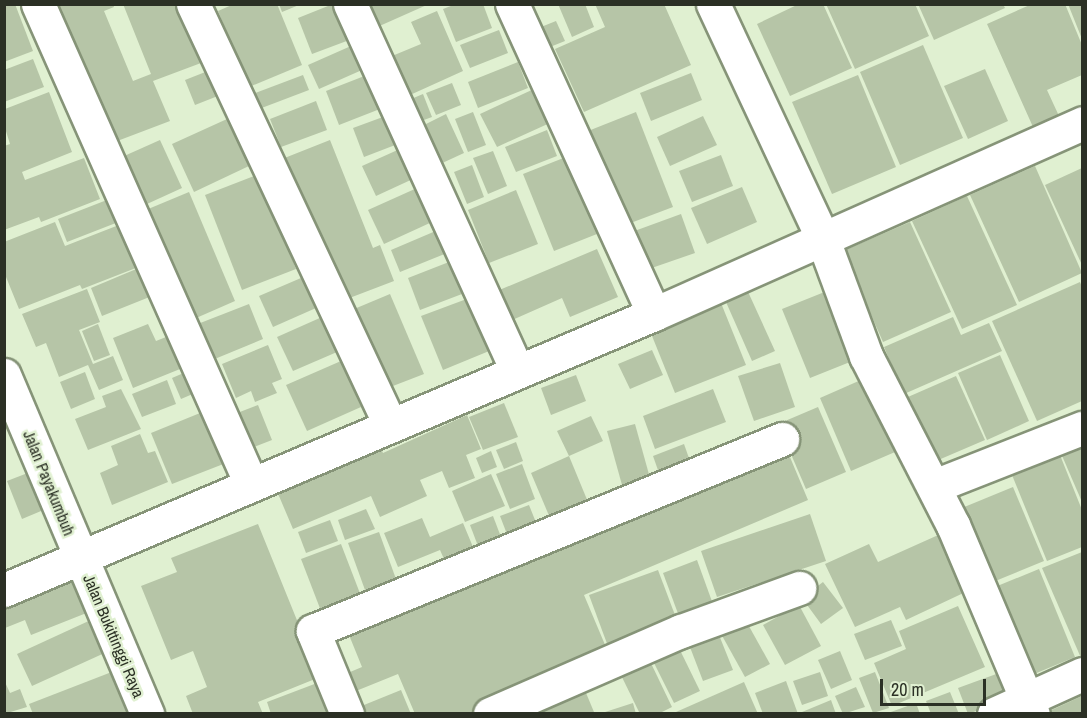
<!DOCTYPE html>
<style>
body{margin:0}
#map{position:relative;width:1087px;height:718px;overflow:hidden;background:#e0f0d1;font-family:"Archivo Narrow",sans-serif}
div>[style]{position:absolute}
.building>*{inset:0;background:#b6c5a7}
.roads{filter:drop-shadow(2px 0 #869478) drop-shadow(-2px 0 #869478) drop-shadow(0 2px #869478) drop-shadow(0 -2px #869478)}
.minor>*{height:33px;margin:-16.5px;padding:0 16.5px;transform-origin:16.5px;border-radius:16.5px;background:#fff}
span{translate:-50% -50%;white-space:nowrap;text-align:center;line-height:1.15;-webkit-text-stroke:5px #e0f0d1;paint-order:stroke}
.street-label{font-size:16px;color:#2b3025}
.frame{position:absolute;inset:0;border:6px solid #2b3025;pointer-events:none}
.scale{position:absolute;left:880px;top:679px;width:106px;height:27px;box-sizing:border-box;border:3px solid #2b3025;border-top:0;padding-left:8px;font-size:18px;line-height:21px;white-space:nowrap;color:#2b3025;-webkit-text-stroke:4px #e0f0d1;paint-order:stroke}
</style>
<div id="map">
<div class="building">
<i style="clip-path:polygon(4px 4px,15px 4px,33px 51px,4px 62px)"></i>
<i style="clip-path:polygon(46px 4px,113px 4px,114px 7px,104px 11px,133px 81px,151px 74px,123px 4px,177px 4px,201px 63px,153px 81px,170px 121px,112px 143px)"></i>
<i style="clip-path:polygon(234px 4px,277px 4px,302px 65px,249px 87px,218px 11px)"></i>
<i style="clip-path:polygon(279px 4px,299px 4px,299px 5px,282px 12px)"></i>
<i style="clip-path:polygon(333px 4px,347px 4px,360px 36px,312px 54px,298px 18px)"></i>
<i style="clip-path:polygon(365px 4px,429px 4px,375px 28px)"></i>
<i style="clip-path:polygon(456px 4px,483px 4px,492px 28px,456px 42px,443px 9px)"></i>
<i style="clip-path:polygon(558px 4px,585px 4px,594px 27px,572px 37px)"></i>
<i style="clip-path:polygon(595px 4px,664px 4px,691px 65px,584px 112px,555px 49px,605px 27px)"></i>
<i style="clip-path:polygon(799px 4px,823px 4px,852px 68px,790px 96px,757px 24px)"></i>
<i style="clip-path:polygon(826px 4px,915px 4px,929px 36px,855px 69px)"></i>
<i style="clip-path:polygon(918px 4px,1003px 4px,1005px 8px,934px 40px)"></i>
<i style="clip-path:polygon(1032px 4px,1065px 4px,1082px 45px,1082px 75px,1047px 90px,1059px 116px,1033px 127px,987px 24px)"></i>
<i style="clip-path:polygon(1068px 4px,1082px 4px,1082px 39px)"></i>
<i style="clip-path:polygon(437px 11px,463px 71px,410px 95px,392px 56px,421px 44px,411px 22px)"></i>
<i style="clip-path:polygon(556px 21px,565px 41px,545px 49px,536px 29px)"></i>
<i style="clip-path:polygon(499px 30px,508px 53px,470px 68px,460px 45px)"></i>
<i style="clip-path:polygon(360px 42px,371px 66px,319px 89px,308px 65px)"></i>
<i style="clip-path:polygon(923px 45px,963px 138px,900px 165px,860px 72px)"></i>
<i style="clip-path:polygon(33px 59px,44px 87px,4px 102px,4px 70px)"></i>
<i style="clip-path:polygon(518px 62px,528px 88px,478px 108px,468px 82px)"></i>
<i style="clip-path:polygon(218px 67px,228px 92px,195px 105px,185px 80px)"></i>
<i style="clip-path:polygon(985px 69px,1008px 121px,968px 139px,944px 86px)"></i>
<i style="clip-path:polygon(372px 73px,385px 107px,339px 125px,326px 91px)"></i>
<i style="clip-path:polygon(691px 73px,702px 100px,651px 121px,640px 93px)"></i>
<i style="clip-path:polygon(303px 75px,309px 90px,259px 109px,253px 94px)"></i>
<i style="clip-path:polygon(858px 75px,896px 167px,832px 194px,792px 102px)"></i>
<i style="clip-path:polygon(452px 83px,461px 105px,436px 115px,426px 93px)"></i>
<i style="clip-path:polygon(536px 88px,552px 122px,497px 147px,480px 114px)"></i>
<i style="clip-path:polygon(49px 92px,72px 152px,22px 172px,25px 180px,84px 158px,100px 199px,41px 222px,39px 217px,4px 230px,4px 146px,10px 144px,5px 128px,5px 109px)"></i>
<i style="clip-path:polygon(423px 94px,432px 117px,413px 124px,404px 102px)"></i>
<i style="clip-path:polygon(316px 101px,327px 130px,281px 147px,270px 119px)"></i>
<i style="clip-path:polygon(473px 112px,486px 145px,468px 152px,455px 119px)"></i>
<i style="clip-path:polygon(636px 112px,673px 207px,620px 227px,583px 133px)"></i>
<i style="clip-path:polygon(391px 114px,403px 142px,364px 157px,353px 128px)"></i>
<i style="clip-path:polygon(446px 114px,464px 153px,438px 165px,420px 127px)"></i>
<i style="clip-path:polygon(703px 116px,717px 145px,670px 166px,657px 137px)"></i>
<i style="clip-path:polygon(227px 119px,249px 166px,194px 192px,172px 144px)"></i>
<i style="clip-path:polygon(547px 130px,557px 156px,516px 172px,505px 147px)"></i>
<i style="clip-path:polygon(160px 140px,182px 188px,136px 209px,113px 161px)"></i>
<i style="clip-path:polygon(330px 140px,373px 248px,380px 245px,394px 281px,339px 302px,282px 159px)"></i>
<i style="clip-path:polygon(402px 148px,415px 178px,376px 196px,362px 166px)"></i>
<i style="clip-path:polygon(493px 151px,507px 186px,488px 194px,473px 158px)"></i>
<i style="clip-path:polygon(571px 155px,602px 232px,554px 251px,523px 174px)"></i>
<i style="clip-path:polygon(721px 155px,733px 186px,692px 202px,679px 171px)"></i>
<i style="clip-path:polygon(472px 165px,484px 197px,467px 204px,454px 172px)"></i>
<i style="clip-path:polygon(1035px 166px,1082px 273px,1019px 302px,970px 195px)"></i>
<i style="clip-path:polygon(1082px 168px,1082px 265px,1045px 185px)"></i>
<i style="clip-path:polygon(259px 174px,296px 269px,242px 290px,205px 195px)"></i>
<i style="clip-path:polygon(742px 187px,757px 222px,707px 244px,691px 208px)"></i>
<i style="clip-path:polygon(417px 188px,432px 222px,384px 244px,368px 210px)"></i>
<i style="clip-path:polygon(516px 190px,538px 244px,489px 263px,468px 210px)"></i>
<i style="clip-path:polygon(189px 192px,235px 301px,187px 322px,141px 212px)"></i>
<i style="clip-path:polygon(967px 196px,1017px 305px,962px 329px,912px 221px)"></i>
<i style="clip-path:polygon(112px 198px,121px 221px,67px 242px,58px 219px)"></i>
<i style="clip-path:polygon(681px 214px,695px 253px,643px 271px,629px 233px)"></i>
<i style="clip-path:polygon(55px 222px,65px 246px,124px 223px,141px 266px,82px 289px,80px 285px,19px 309px,4px 272px,4px 242px)"></i>
<i style="clip-path:polygon(910px 222px,951px 312px,883px 342px,843px 251px)"></i>
<i style="clip-path:polygon(438px 230px,447px 253px,400px 272px,391px 250px)"></i>
<i style="clip-path:polygon(597px 249px,618px 297px,570px 317px,562px 298px,510px 321px,497px 291px)"></i>
<i style="clip-path:polygon(449px 262px,462px 294px,420px 310px,408px 278px)"></i>
<i style="clip-path:polygon(141px 267px,152px 296px,102px 316px,91px 288px)"></i>
<i style="clip-path:polygon(301px 278px,316px 308px,273px 327px,259px 296px)"></i>
<i style="clip-path:polygon(1080px 282px,1082px 287px,1082px 401px,1037px 421px,992px 321px)"></i>
<i style="clip-path:polygon(744px 283px,775px 351px,752px 361px,722px 293px)"></i>
<i style="clip-path:polygon(87px 289px,100px 322px,79px 330px,93px 364px,113px 356px,123px 380px,99px 390px,88px 365px,59px 377px,46px 343px,36px 347px,22px 314px)"></i>
<i style="clip-path:polygon(827px 291px,855px 360px,810px 378px,782px 309px)"></i>
<i style="clip-path:polygon(717px 293px,746px 365px,675px 393px,646px 321px)"></i>
<i style="clip-path:polygon(390px 294px,424px 374px,380px 391px,347px 312px)"></i>
<i style="clip-path:polygon(472px 297px,494px 349px,443px 370px,421px 316px)"></i>
<i style="clip-path:polygon(249px 304px,263px 339px,205px 363px,190px 327px)"></i>
<i style="clip-path:polygon(322px 317px,337px 352px,293px 371px,277px 337px)"></i>
<i style="clip-path:polygon(953px 317px,961px 335px,989px 323px,1002px 351px,904px 394px,884px 347px)"></i>
<i style="clip-path:polygon(98px 324px,110px 355px,94px 361px,82px 331px)"></i>
<i style="clip-path:polygon(148px 324px,156px 341px,171px 335px,185px 367px,133px 388px,113px 338px)"></i>
<i style="clip-path:polygon(268px 345px,282px 379px,272px 383px,277px 393px,255px 402px,251px 391px,236px 398px,222px 364px)"></i>
<i style="clip-path:polygon(652px 350px,663px 375px,630px 389px,618px 364px)"></i>
<i style="clip-path:polygon(1000px 355px,1029px 421px,987px 440px,958px 373px)"></i>
<i style="clip-path:polygon(341px 361px,361px 407px,307px 431px,286px 385px)"></i>
<i style="clip-path:polygon(780px 363px,795px 407px,754px 421px,738px 376px)"></i>
<i style="clip-path:polygon(85px 372px,95px 399px,71px 409px,60px 382px)"></i>
<i style="clip-path:polygon(186px 372px,195px 393px,181px 399px,172px 378px)"></i>
<i style="clip-path:polygon(576px 375px,586px 401px,551px 415px,541px 388px)"></i>
<i style="clip-path:polygon(870px 376px,902px 449px,851px 471px,820px 398px)"></i>
<i style="clip-path:polygon(956px 376px,985px 440px,929px 464px,901px 400px)"></i>
<i style="clip-path:polygon(167px 380px,176px 404px,142px 417px,132px 394px)"></i>
<i style="clip-path:polygon(121px 389px,141px 429px,88px 450px,75px 419px,106px 407px,102px 396px)"></i>
<i style="clip-path:polygon(713px 389px,726px 422px,655px 449px,643px 416px)"></i>
<i style="clip-path:polygon(504px 403px,518px 437px,483px 450px,469px 417px)"></i>
<i style="clip-path:polygon(258px 405px,272px 440px,246px 450px,232px 415px)"></i>
<i style="clip-path:polygon(818px 407px,846px 472px,806px 489px,778px 424px)"></i>
<i style="clip-path:polygon(205px 411px,226px 463px,172px 484px,151px 433px)"></i>
<i style="clip-path:polygon(467px 415px,481px 449px,466px 455px,475px 478px,449px 488px,442px 471px,420px 480px,427px 496px,380px 517px,371px 496px,293px 529px,276px 489px,375px 436px,383px 453px)"></i>
<i style="clip-path:polygon(591px 416px,603px 441px,569px 456px,557px 431px)"></i>
<i style="clip-path:polygon(635px 424px,650px 478px,622px 485px,607px 431px)"></i>
<i style="clip-path:polygon(140px 434px,148px 453px,155px 451px,168px 482px,112px 505px,100px 473px,118px 465px,111px 446px)"></i>
<i style="clip-path:polygon(516px 442px,523px 461px,504px 469px,496px 450px)"></i>
<i style="clip-path:polygon(1082px 442px,1082px 502px,1060px 451px)"></i>
<i style="clip-path:polygon(684px 444px,690px 461px,659px 473px,653px 456px)"></i>
<i style="clip-path:polygon(787px 450px,808px 500px,584px 595px,611px 659px,482px 714px,415px 714px,398px 674px,351px 693px,343px 675px,362px 667px,349px 635px)"></i>
<i style="clip-path:polygon(491px 451px,497px 467px,482px 473px,476px 458px)"></i>
<i style="clip-path:polygon(1060px 455px,1082px 510px,1082px 547px,1047px 561px,1012px 475px)"></i>
<i style="clip-path:polygon(569px 456px,588px 502px,550px 518px,531px 473px)"></i>
<i style="clip-path:polygon(522px 464px,535px 499px,510px 509px,496px 474px)"></i>
<i style="clip-path:polygon(38px 469px,53px 506px,22px 519px,7px 481px)"></i>
<i style="clip-path:polygon(491px 474px,505px 506px,465px 522px,452px 491px)"></i>
<i style="clip-path:polygon(1013px 487px,1044px 561px,988px 584px,957px 510px)"></i>
<i style="clip-path:polygon(529px 505px,539px 530px,510px 542px,500px 516px)"></i>
<i style="clip-path:polygon(366px 509px,375px 529px,345px 540px,338px 520px)"></i>
<i style="clip-path:polygon(810px 514px,826px 561px,717px 597px,701px 551px)"></i>
<i style="clip-path:polygon(493px 516px,501px 537px,478px 546px,470px 525px)"></i>
<i style="clip-path:polygon(422px 518px,430px 537px,463px 523px,473px 547px,444px 559px,440px 550px,398px 567px,384px 533px)"></i>
<i style="clip-path:polygon(330px 520px,338px 541px,306px 553px,298px 532px)"></i>
<i style="clip-path:polygon(258px 524px,320px 677px,258px 702px,263px 714px,193px 714px,186px 696px,207px 687px,193px 651px,171px 660px,141px 586px,177px 572px,171px 558px)"></i>
<i style="clip-path:polygon(379px 532px,396px 579px,365px 590px,348px 543px)"></i>
<i style="clip-path:polygon(945px 532px,972px 589px,906px 620px,900px 607px,855px 627px,825px 564px,869px 544px,878px 562px)"></i>
<i style="clip-path:polygon(341px 544px,361px 596px,321px 611px,301px 559px)"></i>
<i style="clip-path:polygon(1082px 552px,1082px 657px,1081px 658px,1042px 568px)"></i>
<i style="clip-path:polygon(697px 560px,714px 607px,680px 619px,663px 573px)"></i>
<i style="clip-path:polygon(72px 569px,89px 612px,31px 635px,25px 620px,5px 628px,4px 596px)"></i>
<i style="clip-path:polygon(1039px 569px,1075px 657px,1027px 677px,990px 589px)"></i>
<i style="clip-path:polygon(658px 570px,678px 623px,609px 649px,589px 595px)"></i>
<i style="clip-path:polygon(823px 582px,843px 608px,821px 624px,802px 598px)"></i>
<i style="clip-path:polygon(799px 605px,821px 646px,785px 665px,763px 625px)"></i>
<i style="clip-path:polygon(958px 606px,985px 667px,892px 706px,874px 663px,906px 649px,899px 631px)"></i>
<i style="clip-path:polygon(93px 619px,109px 651px,32px 686px,17px 654px)"></i>
<i style="clip-path:polygon(745px 619px,770px 664px,745px 677px,720px 632px)"></i>
<i style="clip-path:polygon(891px 620px,902px 646px,865px 660px,854px 634px)"></i>
<i style="clip-path:polygon(717px 630px,733px 670px,703px 681px,688px 642px)"></i>
<i style="clip-path:polygon(678px 646px,700px 691px,674px 703px,652px 659px)"></i>
<i style="clip-path:polygon(840px 651px,852px 680px,831px 689px,818px 660px)"></i>
<i style="clip-path:polygon(648px 657px,672px 707px,658px 714px,640px 714px,619px 671px)"></i>
<i style="clip-path:polygon(122px 668px,140px 714px,33px 714px,29px 704px)"></i>
<i style="clip-path:polygon(820px 672px,828px 696px,802px 705px,793px 681px)"></i>
<i style="clip-path:polygon(875px 672px,889px 708px,873px 713px,859px 678px)"></i>
<i style="clip-path:polygon(999px 673px,1009px 699px,968px 714px,958px 688px)"></i>
<i style="clip-path:polygon(4px 680px,10px 693px,20px 689px,27px 707px,4px 714px)"></i>
<i style="clip-path:polygon(325px 680px,338px 714px,271px 714px,267px 702px)"></i>
<i style="clip-path:polygon(581px 681px,594px 712px,591px 714px,501px 713px)"></i>
<i style="clip-path:polygon(786px 681px,798px 714px,763px 714px,755px 693px)"></i>
<i style="clip-path:polygon(744px 682px,758px 714px,677px 714px,676px 712px)"></i>
<i style="clip-path:polygon(856px 687px,865px 707px,843px 714px,835px 696px)"></i>
<i style="clip-path:polygon(401px 690px,411px 714px,361px 714px,359px 707px)"></i>
<i style="clip-path:polygon(950px 692px,959px 714px,931px 714px,926px 701px)"></i>
<i style="clip-path:polygon(1082px 696px,1082px 714px,1043px 714px)"></i>
<i style="clip-path:polygon(831px 700px,836px 714px,802px 714px,802px 712px)"></i>
<i style="clip-path:polygon(633px 703px,636px 714px,602px 714px,602px 713px)"></i>
<i style="clip-path:polygon(916px 703px,920px 714px,888px 714px,888px 713px)"></i>
</div>
<div class="roads">
<div class="minor">
<i style="left:38px;top:4px;width:525px;rotate:66.07deg"></i>
<i style="left:193px;top:4px;width:465px;rotate:64.9deg"></i>
<i style="left:350px;top:4px;width:403px;rotate:65.5deg"></i>
<i style="left:512px;top:4px;width:341px;rotate:65.4deg"></i>
<i style="left:713px;top:4px;width:257px;rotate:64.9deg"></i>
<i style="left:822px;top:237px;width:127px;rotate:69.7deg"></i>
<i style="left:866px;top:356px;width:190px;rotate:62.8deg"></i>
<i style="left:953px;top:525px;width:205px;rotate:67.1deg"></i>
<i style="left:4px;top:375px;width:368px;rotate:67.1deg"></i>
<i style="left:934px;top:486px;width:159px;rotate:-21.4deg"></i>
<i style="left:4px;top:590px;width:706px;rotate:-23.01deg"></i>
<i style="left:654px;top:314px;width:469px;rotate:-24deg"></i>
<i style="left:347px;top:714px;width:90px;rotate:-112.3deg"></i>
<i style="left:313px;top:631px;width:507px;rotate:-22.26deg"></i>
<i style="left:490px;top:714px;width:208px;rotate:-23.5deg"></i>
<i style="left:681px;top:631px;width:126px;rotate:-20deg"></i>
<i style="left:994px;top:714px;width:97px;rotate:-24.4deg"></i>
</div>
</div>
<div class="street-label">
<span style="left:49px;top:483px;rotate:68deg">Jalan Payakumbuh</span>
<span style="left:114px;top:636px;rotate:67deg">Jalan Bukittinggi Raya</span>
</div>
<div class="frame"></div>
<div class="scale">20 m</div>
</div>
